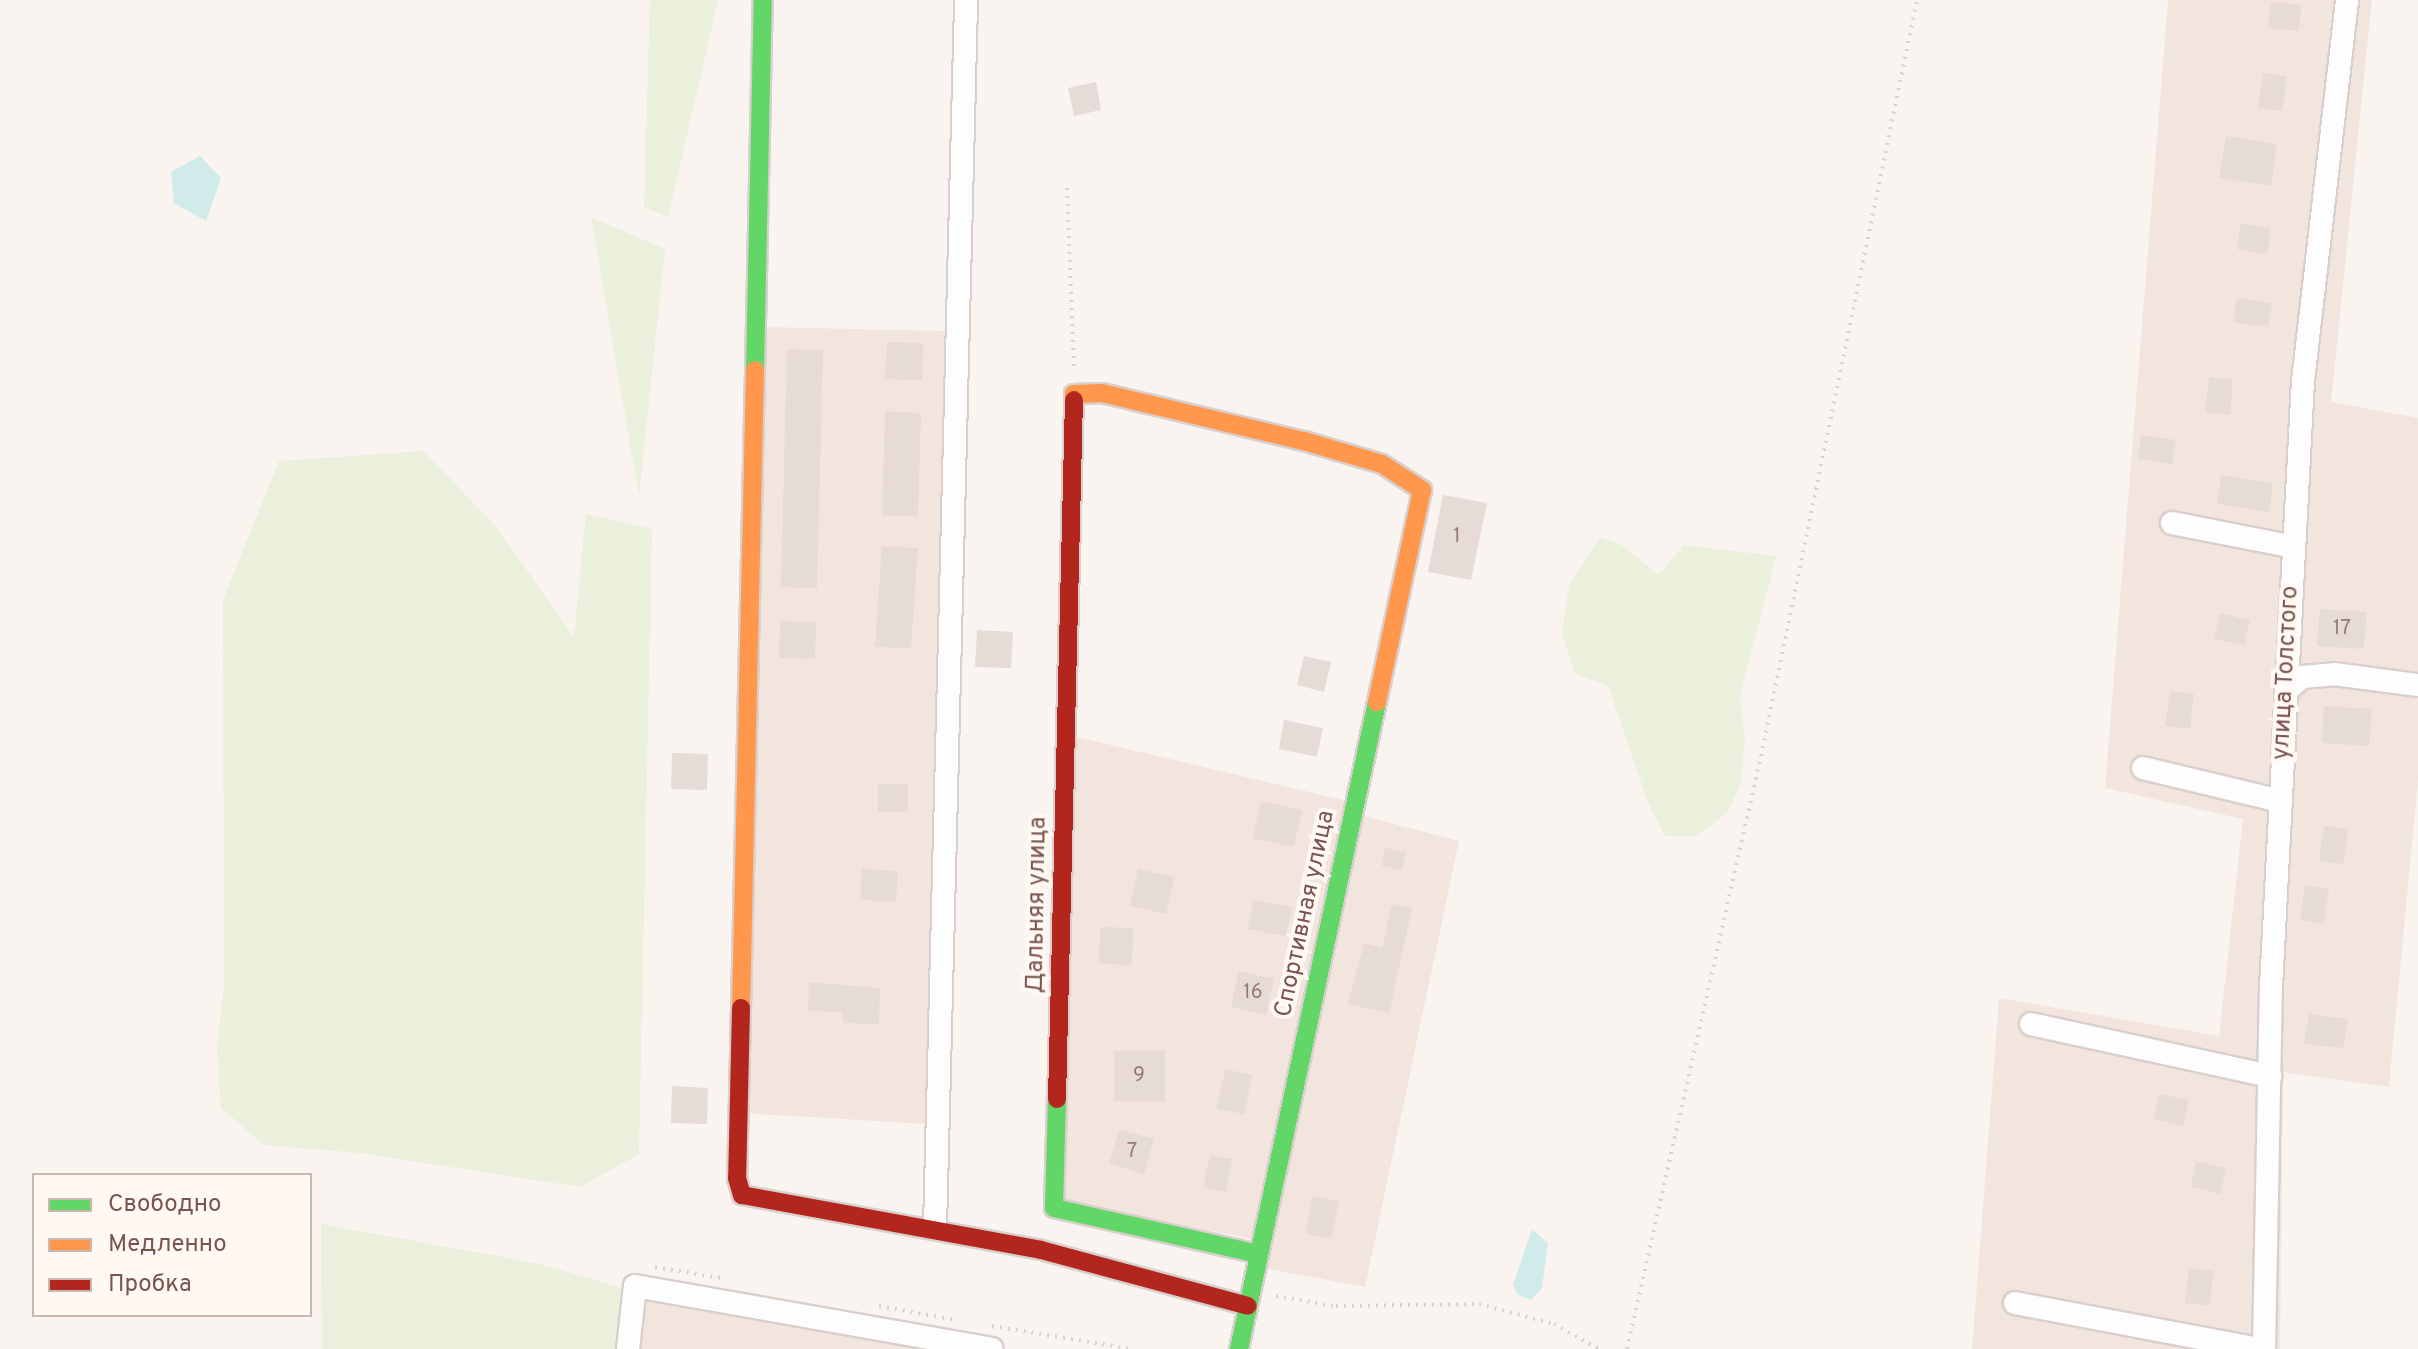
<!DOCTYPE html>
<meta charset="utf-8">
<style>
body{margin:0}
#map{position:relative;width:2418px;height:1349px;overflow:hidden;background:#f9f4f0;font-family:Overpass,sans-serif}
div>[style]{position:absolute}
.residential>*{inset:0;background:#f2e5de}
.green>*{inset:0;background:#eaf0db}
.water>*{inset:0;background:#d0ebe9}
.building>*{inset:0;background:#e6dbd7}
.path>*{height:4px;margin-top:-2px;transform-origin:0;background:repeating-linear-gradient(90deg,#dbd2d0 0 2px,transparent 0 8px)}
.roads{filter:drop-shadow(2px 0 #d9cfcc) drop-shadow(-2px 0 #d9cfcc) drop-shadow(0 2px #d9cfcc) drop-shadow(0 -2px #d9cfcc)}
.street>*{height:22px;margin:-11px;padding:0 11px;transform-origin:11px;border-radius:11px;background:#fefdfd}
.fast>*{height:18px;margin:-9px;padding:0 9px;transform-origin:9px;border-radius:9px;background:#63d668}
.slow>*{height:18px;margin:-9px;padding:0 9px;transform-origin:9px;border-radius:9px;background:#ff974d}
.jam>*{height:18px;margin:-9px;padding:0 9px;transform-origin:9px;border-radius:9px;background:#b3261e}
span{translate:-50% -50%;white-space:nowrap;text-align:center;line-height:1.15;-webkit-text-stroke:8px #fff8f3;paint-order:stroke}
.number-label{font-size:20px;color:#967972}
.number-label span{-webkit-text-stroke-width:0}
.street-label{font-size:24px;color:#79554d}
.legend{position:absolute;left:32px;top:1173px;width:280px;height:144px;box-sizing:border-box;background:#fff8f3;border:2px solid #c9b7b1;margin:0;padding:10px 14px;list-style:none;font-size:24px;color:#79554d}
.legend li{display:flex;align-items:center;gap:16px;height:40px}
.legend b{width:40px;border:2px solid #c9b7b1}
</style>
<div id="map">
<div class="residential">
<i style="clip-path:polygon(2168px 0,2372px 0,2331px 402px,2418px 418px,2418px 780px,2389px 1087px,2283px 1072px,2280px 1349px,1972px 1349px,1999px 998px,2219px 1036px,2243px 819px,2105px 788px)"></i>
<i style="clip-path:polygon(761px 327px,949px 331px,928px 1124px,743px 1113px)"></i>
<i style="clip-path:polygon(1077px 737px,1347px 801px,1252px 1239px,1061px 1201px)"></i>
<i style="clip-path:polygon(1360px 815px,1459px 841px,1365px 1287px,1264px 1268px)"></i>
<i style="clip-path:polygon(642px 1293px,938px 1349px,636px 1349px)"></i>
</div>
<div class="green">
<i style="clip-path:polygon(650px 0,718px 0,668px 217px,644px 207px)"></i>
<i style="clip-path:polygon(591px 217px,665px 249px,639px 496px)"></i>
<i style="clip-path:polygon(424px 451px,497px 528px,574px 637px,586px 514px,652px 529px,639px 1154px,580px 1187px,359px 1153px,264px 1145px,221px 1108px,217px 1049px,224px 986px,223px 600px,279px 461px)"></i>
<i style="clip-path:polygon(1600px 537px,1624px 546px,1658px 575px,1684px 545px,1776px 556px,1740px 697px,1745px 740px,1740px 786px,1727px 813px,1696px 836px,1665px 836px,1649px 805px,1608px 686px,1575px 674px,1562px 633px,1569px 585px)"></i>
<i style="clip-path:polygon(321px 1224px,541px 1264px,626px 1289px,623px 1349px,322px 1349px)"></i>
</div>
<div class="water">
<i style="clip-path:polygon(200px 156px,221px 178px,206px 221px,174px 203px,171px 172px)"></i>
<i style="clip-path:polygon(1532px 1229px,1548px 1243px,1542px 1288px,1531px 1300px,1518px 1295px,1513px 1285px)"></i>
</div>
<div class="building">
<i style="clip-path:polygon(2271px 2px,2301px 5px,2299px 31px,2268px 28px)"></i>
<i style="clip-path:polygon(2263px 73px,2287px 76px,2282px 111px,2258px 108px)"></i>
<i style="clip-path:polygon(1096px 82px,1101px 110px,1074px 116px,1068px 88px)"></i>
<i style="clip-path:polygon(2226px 136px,2277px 144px,2271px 186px,2219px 178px)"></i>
<i style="clip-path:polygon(2241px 223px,2271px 228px,2267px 254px,2237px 249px)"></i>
<i style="clip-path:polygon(2237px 298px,2272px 303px,2268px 327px,2233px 322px)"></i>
<i style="clip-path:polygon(887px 342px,923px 343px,922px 380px,885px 379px)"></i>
<i style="clip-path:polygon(787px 349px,823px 350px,817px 588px,781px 587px)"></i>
<i style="clip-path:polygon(2209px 377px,2233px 380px,2230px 415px,2205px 412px)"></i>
<i style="clip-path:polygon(885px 411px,921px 413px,918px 517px,882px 515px)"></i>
<i style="clip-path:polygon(2141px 435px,2176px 440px,2172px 464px,2138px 459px)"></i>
<i style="clip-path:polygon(2221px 475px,2273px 483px,2269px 512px,2217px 504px)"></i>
<i style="clip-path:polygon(1443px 495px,1487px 503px,1471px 580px,1428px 572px)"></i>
<i style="clip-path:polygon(882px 546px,918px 548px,911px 648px,875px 647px)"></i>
<i style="clip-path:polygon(2320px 609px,2367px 612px,2364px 649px,2317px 646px)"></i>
<i style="clip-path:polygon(2220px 613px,2250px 620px,2244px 645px,2214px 639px)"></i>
<i style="clip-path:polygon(780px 621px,816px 622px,815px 659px,779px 658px)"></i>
<i style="clip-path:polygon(977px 630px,1013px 632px,1011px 668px,975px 667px)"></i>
<i style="clip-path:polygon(1304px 656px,1331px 662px,1324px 692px,1297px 685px)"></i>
<i style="clip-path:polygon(2170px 691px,2194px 694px,2190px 729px,2165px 726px)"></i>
<i style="clip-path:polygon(2324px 706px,2372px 709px,2369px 746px,2322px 743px)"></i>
<i style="clip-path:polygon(1284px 720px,1323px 728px,1317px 757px,1279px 749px)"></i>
<i style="clip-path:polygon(672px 753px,708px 754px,707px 790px,671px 789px)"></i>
<i style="clip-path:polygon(878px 784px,908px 784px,908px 812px,878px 812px)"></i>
<i style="clip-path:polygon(1261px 801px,1302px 810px,1294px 847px,1253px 838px)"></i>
<i style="clip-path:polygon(2324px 826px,2348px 829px,2343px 864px,2319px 861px)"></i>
<i style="clip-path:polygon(1385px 848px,1406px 852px,1402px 870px,1382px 866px)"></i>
<i style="clip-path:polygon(862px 869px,898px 871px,896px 902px,860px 900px)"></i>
<i style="clip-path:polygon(1138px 869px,1174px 877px,1166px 914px,1130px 906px)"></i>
<i style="clip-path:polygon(2305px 885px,2329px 889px,2324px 924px,2300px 920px)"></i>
<i style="clip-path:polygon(1253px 900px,1292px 907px,1286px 936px,1248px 929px)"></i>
<i style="clip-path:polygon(1392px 904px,1412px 908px,1389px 1013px,1348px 1004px,1364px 943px,1382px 948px)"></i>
<i style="clip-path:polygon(1100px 927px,1133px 928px,1132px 965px,1099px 964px)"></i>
<i style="clip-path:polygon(1239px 971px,1274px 979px,1266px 1015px,1231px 1007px)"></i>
<i style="clip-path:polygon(809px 982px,880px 988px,879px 1024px,843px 1023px,843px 1012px,808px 1011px)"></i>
<i style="clip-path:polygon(2309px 1014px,2348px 1019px,2343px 1048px,2304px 1044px)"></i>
<i style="clip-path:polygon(1114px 1051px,1165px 1051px,1165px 1101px,1114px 1101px)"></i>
<i style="clip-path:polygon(1225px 1069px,1252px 1075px,1244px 1114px,1217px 1109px)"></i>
<i style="clip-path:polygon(672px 1086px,708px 1088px,707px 1124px,671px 1123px)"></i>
<i style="clip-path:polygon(2159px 1094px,2189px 1100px,2183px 1126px,2153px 1119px)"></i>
<i style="clip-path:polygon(1119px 1130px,1154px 1139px,1144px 1174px,1109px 1164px)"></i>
<i style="clip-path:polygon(1210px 1155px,1232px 1159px,1226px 1192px,1203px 1187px)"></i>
<i style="clip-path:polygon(2196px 1161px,2226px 1168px,2220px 1194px,2191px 1187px)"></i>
<i style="clip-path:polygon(1313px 1196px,1339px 1201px,1331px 1239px,1305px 1233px)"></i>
<i style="clip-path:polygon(2189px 1268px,2214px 1271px,2209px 1306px,2185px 1303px)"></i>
</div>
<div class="path">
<i style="left:1067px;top:188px;width:179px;rotate:87.8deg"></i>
<i style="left:655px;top:1267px;width:67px;rotate:9.5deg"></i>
<i style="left:1276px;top:1296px;width:61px;rotate:9.5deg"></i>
<i style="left:1336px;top:1306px;width:143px;rotate:-0.8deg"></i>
<i style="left:1479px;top:1304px;width:78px;rotate:14.9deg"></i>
<i style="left:1554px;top:1324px;width:51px;rotate:29.1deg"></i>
<i style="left:879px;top:1306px;width:78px;rotate:10.3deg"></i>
<i style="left:992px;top:1326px;width:142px;rotate:9.3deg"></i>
<i style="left:1627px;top:1349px;width:608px;rotate:-77.27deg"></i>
<i style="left:1761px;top:756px;width:772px;rotate:-78.34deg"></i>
</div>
<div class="roads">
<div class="street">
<i style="left:2172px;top:523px;width:124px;rotate:11.1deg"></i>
<i style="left:2286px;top:691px;width:21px;rotate:-41deg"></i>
<i style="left:2302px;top:677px;width:32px;rotate:-5deg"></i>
<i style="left:2334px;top:674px;width:85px;rotate:7.5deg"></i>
<i style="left:2143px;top:768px;width:141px;rotate:13.5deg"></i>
<i style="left:2031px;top:1024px;width:245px;rotate:12.3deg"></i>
<i style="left:935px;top:1228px;width:1228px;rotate:-88.55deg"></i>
<i style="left:2015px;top:1303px;width:247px;rotate:10.7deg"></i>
<i style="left:628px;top:1349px;width:63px;rotate:-83.7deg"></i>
<i style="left:635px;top:1286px;width:362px;rotate:10deg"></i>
<i style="left:2264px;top:1349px;width:362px;rotate:-88.9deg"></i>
<i style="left:2271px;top:987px;width:607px;rotate:-86.98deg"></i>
<i style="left:2303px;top:381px;width:384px;rotate:-83.4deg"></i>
</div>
<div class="fast">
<i style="left:755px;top:370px;width:370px;rotate:-88.8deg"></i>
<i style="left:1057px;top:1099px;width:109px;rotate:91.6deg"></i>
<i style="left:1054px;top:1208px;width:209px;rotate:12.7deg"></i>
<i style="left:1239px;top:1349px;width:662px;rotate:-77.96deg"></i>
</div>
<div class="slow">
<i style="left:1074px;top:400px;width:6px;rotate:-90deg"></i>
<i style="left:1074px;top:394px;width:28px;rotate:-2deg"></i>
<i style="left:1102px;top:393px;width:208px;rotate:13.4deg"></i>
<i style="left:1304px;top:441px;width:81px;rotate:16.4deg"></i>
<i style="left:1382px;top:464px;width:48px;rotate:33deg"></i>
<i style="left:1422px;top:490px;width:217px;rotate:102deg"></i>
<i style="left:741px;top:1008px;width:638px;rotate:-88.74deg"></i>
</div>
<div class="jam">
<i style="left:741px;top:1008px;width:170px;rotate:91.3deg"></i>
<i style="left:737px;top:1178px;width:18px;rotate:74deg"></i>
<i style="left:742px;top:1195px;width:304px;rotate:10.4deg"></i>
<i style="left:1041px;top:1250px;width:214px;rotate:15.1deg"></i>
<i style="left:1057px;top:1099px;width:699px;rotate:-88.61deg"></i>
</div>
</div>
<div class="number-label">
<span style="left:1457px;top:537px">1</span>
<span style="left:2342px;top:629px">17</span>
<span style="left:1253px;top:993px">16</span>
<span style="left:1139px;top:1076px">9</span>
<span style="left:1132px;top:1152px">7</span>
</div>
<div class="street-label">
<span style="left:2287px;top:673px;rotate:-87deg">улица Толстого</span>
<span style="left:1038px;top:905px;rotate:-89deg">Дальняя улица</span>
<span style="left:1306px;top:914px;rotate:-78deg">Спортивная улица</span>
</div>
<ul class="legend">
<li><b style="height:10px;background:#63d668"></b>Свободно</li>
<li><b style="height:10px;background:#ff974d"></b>Медленно</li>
<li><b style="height:10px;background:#b3261e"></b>Пробка</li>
</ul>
</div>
